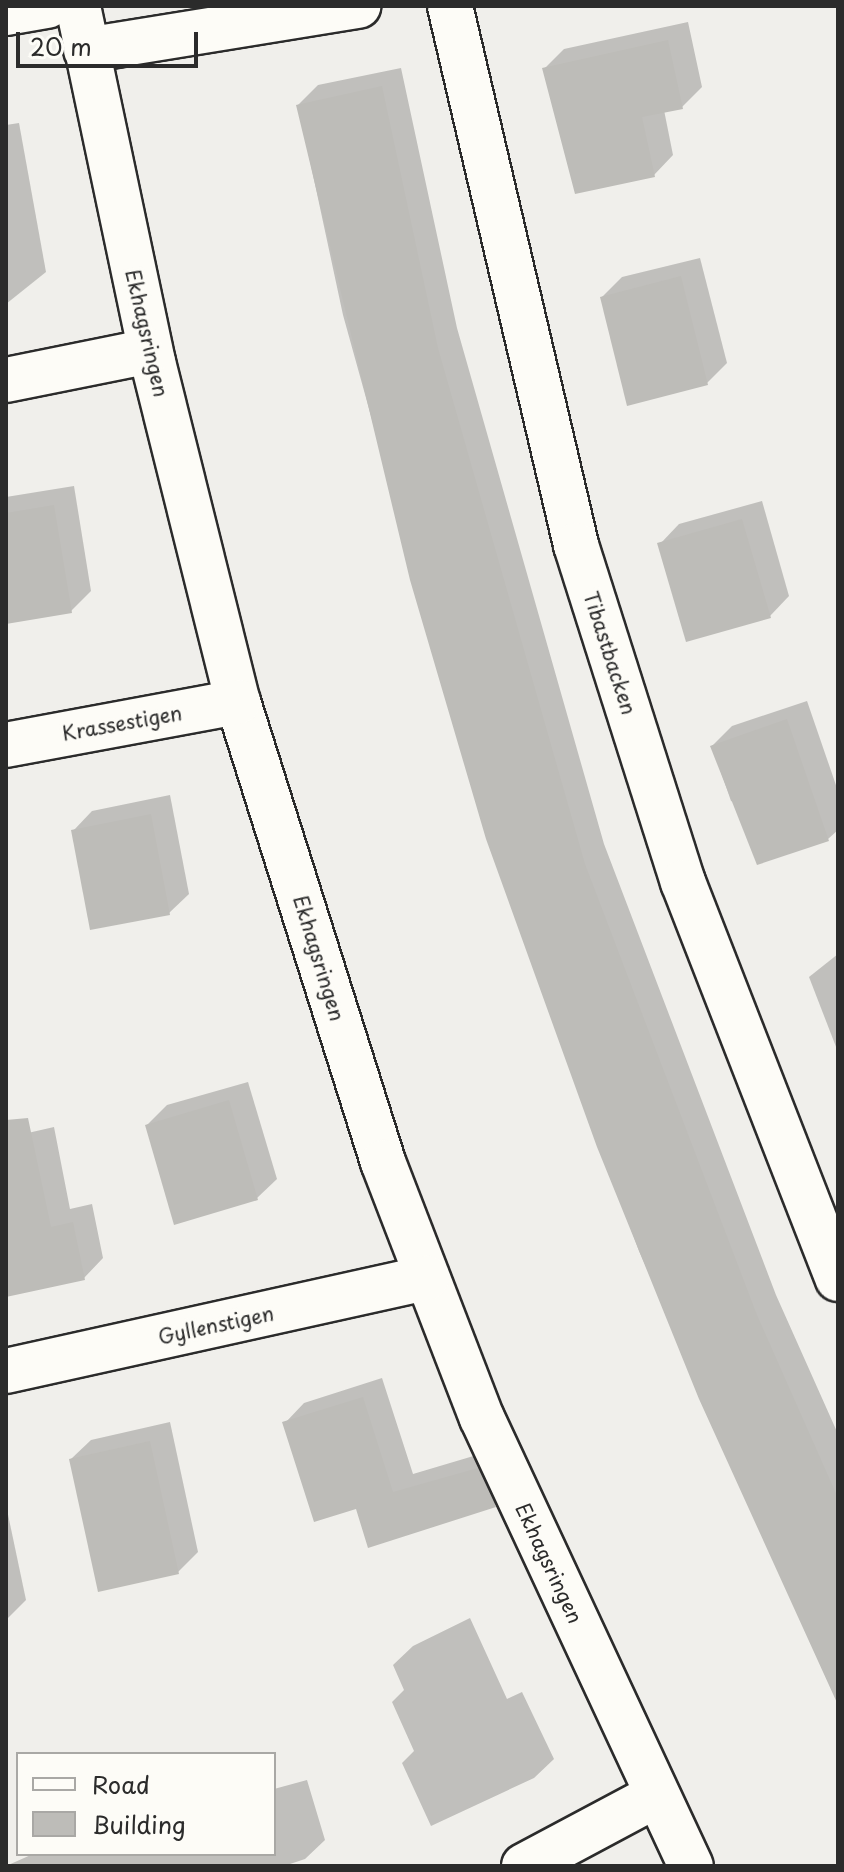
<!DOCTYPE html>
<style>
body{margin:0}
#map{position:relative;width:844px;height:1872px;overflow:hidden;background:#f0efeb;font-family:"Playpen Sans",sans-serif}
div>[style]{position:absolute}
.shadow>*{inset:0;background:#0003}
.building>*{inset:0;background:#bdbcb8}
.roads{filter:drop-shadow(2px 0 #2b2b2b) drop-shadow(-2px 0 #2b2b2b) drop-shadow(0 2px #2b2b2b) drop-shadow(0 -2px #2b2b2b)}
.minor>*{height:44px;margin:-22px;padding:0 22px;transform-origin:22px;border-radius:22px;background:#fdfcf7}
span{translate:-50% -50%;white-space:nowrap;text-align:center;line-height:1.15;-webkit-text-stroke:7px #fdfcf7;paint-order:stroke}
.street-label{font-size:20px;color:#2b2b2b}
.frame{position:absolute;inset:0;border:8px solid #2b2b2b;pointer-events:none}
.legend{position:absolute;left:16px;top:1752px;width:260px;height:104px;box-sizing:border-box;background:#fdfcf7;border:2px solid #a9a8a5;margin:0;padding:10px 14px;list-style:none;font-size:24px;color:#2b2b2b}
.legend li{display:flex;align-items:center;gap:16px;height:40px}
.legend b{width:40px;border:2px solid #a9a8a5}
.scale{position:absolute;left:16px;top:32px;width:182px;height:36px;box-sizing:border-box;border:4px solid #2b2b2b;border-top:0;padding-left:10px;font-size:24px;line-height:28px;white-space:nowrap;color:#2b2b2b;-webkit-text-stroke:6px #fdfcf7;paint-order:stroke}
</style>
<div id="map">
<div class="shadow">
<i style="clip-path:polygon(688px 22px,702px 87px,682px 107px,664px 110px,673px 155px,654px 175px,544px 69px,564px 49px)"></i>
<i style="clip-path:polygon(401px 68px,457px 328px,604px 844px,776px 1295px,838px 1434px,838px 1695px,639px 1251px,488px 838px,343px 315px,298px 105px,318px 85px)"></i>
<i style="clip-path:polygon(19px 123px,46px 272px,6px 304px,6px 125px)"></i>
<i style="clip-path:polygon(700px 258px,727px 363px,707px 383px,602px 297px,622px 277px)"></i>
<i style="clip-path:polygon(74px 486px,91px 591px,71px 611px,6px 622px,6px 497px)"></i>
<i style="clip-path:polygon(762px 501px,789px 596px,770px 616px,660px 544px,679px 524px)"></i>
<i style="clip-path:polygon(807px 701px,838px 791px,838px 830px,828px 839px,731px 801px,712px 746px,732px 726px)"></i>
<i style="clip-path:polygon(170px 795px,189px 894px,169px 913px,73px 831px,92px 811px)"></i>
<i style="clip-path:polygon(838px 954px,838px 1052px,809px 977px)"></i>
<i style="clip-path:polygon(248px 1082px,277px 1179px,257px 1198px,147px 1125px,167px 1105px)"></i>
<i style="clip-path:polygon(54px 1127px,70px 1209px,92px 1204px,103px 1258px,84px 1278px,6px 1294px,6px 1138px)"></i>
<i style="clip-path:polygon(382px 1378px,413px 1474px,497px 1449px,514px 1486px,495px 1505px,357px 1506px,285px 1423px,304px 1403px)"></i>
<i style="clip-path:polygon(170px 1422px,198px 1552px,178px 1572px,71px 1459px,91px 1440px)"></i>
<i style="clip-path:polygon(6px 1505px,26px 1600px,6px 1620px)"></i>
<i style="clip-path:polygon(470px 1618px,507px 1699px,522px 1692px,554px 1759px,534px 1778px,431px 1826px,402px 1763px,414px 1751px,392px 1702px,404px 1690px,393px 1665px,413px 1646px)"></i>
<i style="clip-path:polygon(307px 1780px,325px 1840px,305px 1859px,284px 1866px,6px 1866px,33px 1854px,274px 1854px,274px 1789px)"></i>
</div>
<div class="building">
<i style="clip-path:polygon(668px 40px,683px 109px,642px 117px,655px 177px,575px 194px,542px 68px)"></i>
<i style="clip-path:polygon(382px 86px,438px 348px,585px 864px,757px 1315px,838px 1498px,838px 1705px,699px 1399px,597px 1147px,486px 839px,410px 580px,296px 105px)"></i>
<i style="clip-path:polygon(681px 276px,708px 385px,627px 406px,600px 297px)"></i>
<i style="clip-path:polygon(54px 505px,72px 613px,6px 624px,6px 513px)"></i>
<i style="clip-path:polygon(742px 519px,771px 618px,686px 642px,657px 543px)"></i>
<i style="clip-path:polygon(787px 719px,829px 841px,757px 865px,710px 746px)"></i>
<i style="clip-path:polygon(151px 814px,170px 915px,90px 930px,71px 830px)"></i>
<i style="clip-path:polygon(229px 1100px,258px 1200px,174px 1225px,145px 1125px)"></i>
<i style="clip-path:polygon(28px 1118px,51px 1227px,73px 1222px,85px 1280px,6px 1297px,6px 1120px)"></i>
<i style="clip-path:polygon(363px 1397px,393px 1492px,478px 1468px,496px 1507px,368px 1548px,356px 1509px,314px 1522px,282px 1422px)"></i>
<i style="clip-path:polygon(150px 1441px,179px 1574px,98px 1592px,69px 1459px)"></i>
</div>
<div class="roads">
<div class="minor">
<i style="left:78px;top:6px;width:364px;rotate:78.1deg"></i>
<i style="left:153px;top:362px;width:350px;rotate:76deg"></i>
<i style="left:238px;top:702px;width:482px;rotate:72.5deg"></i>
<i style="left:383px;top:1162px;width:274px;rotate:68.9deg"></i>
<i style="left:482px;top:1418px;width:494px;rotate:65deg"></i>
<i style="left:450px;top:6px;width:554px;rotate:76.84deg"></i>
<i style="left:576px;top:545px;width:354px;rotate:72.4deg"></i>
<i style="left:683px;top:882px;width:426px;rotate:68.7deg"></i>
<i style="left:6px;top:13px;width:42px;rotate:-9.7deg"></i>
<i style="left:86px;top:50px;width:276px;rotate:-9.2deg"></i>
<i style="left:6px;top:380px;width:147px;rotate:-11.4deg"></i>
<i style="left:6px;top:745px;width:236px;rotate:-10.5deg"></i>
<i style="left:6px;top:1371px;width:431px;rotate:-12.5deg"></i>
<i style="left:524px;top:1866px;width:149px;rotate:-28.1deg"></i>
</div>
</div>
<div class="street-label">
<span style="left:147px;top:333px;rotate:77deg">Ekhagsringen</span>
<span style="left:610px;top:653px;rotate:72deg">Tibastbacken</span>
<span style="left:122px;top:723px;rotate:-10deg">Krassestigen</span>
<span style="left:319px;top:958px;rotate:73deg">Ekhagsringen</span>
<span style="left:216px;top:1325px;rotate:-12deg">Gyllenstigen</span>
<span style="left:549px;top:1563px;rotate:65deg">Ekhagsringen</span>
</div>
<div class="frame"></div>
<ul class="legend">
<li><b style="height:10px;background:#fdfcf7"></b>Road</li>
<li><b style="height:22px;background:#bdbcb8"></b>Building</li>
</ul>
<div class="scale">20 m</div>
</div>
